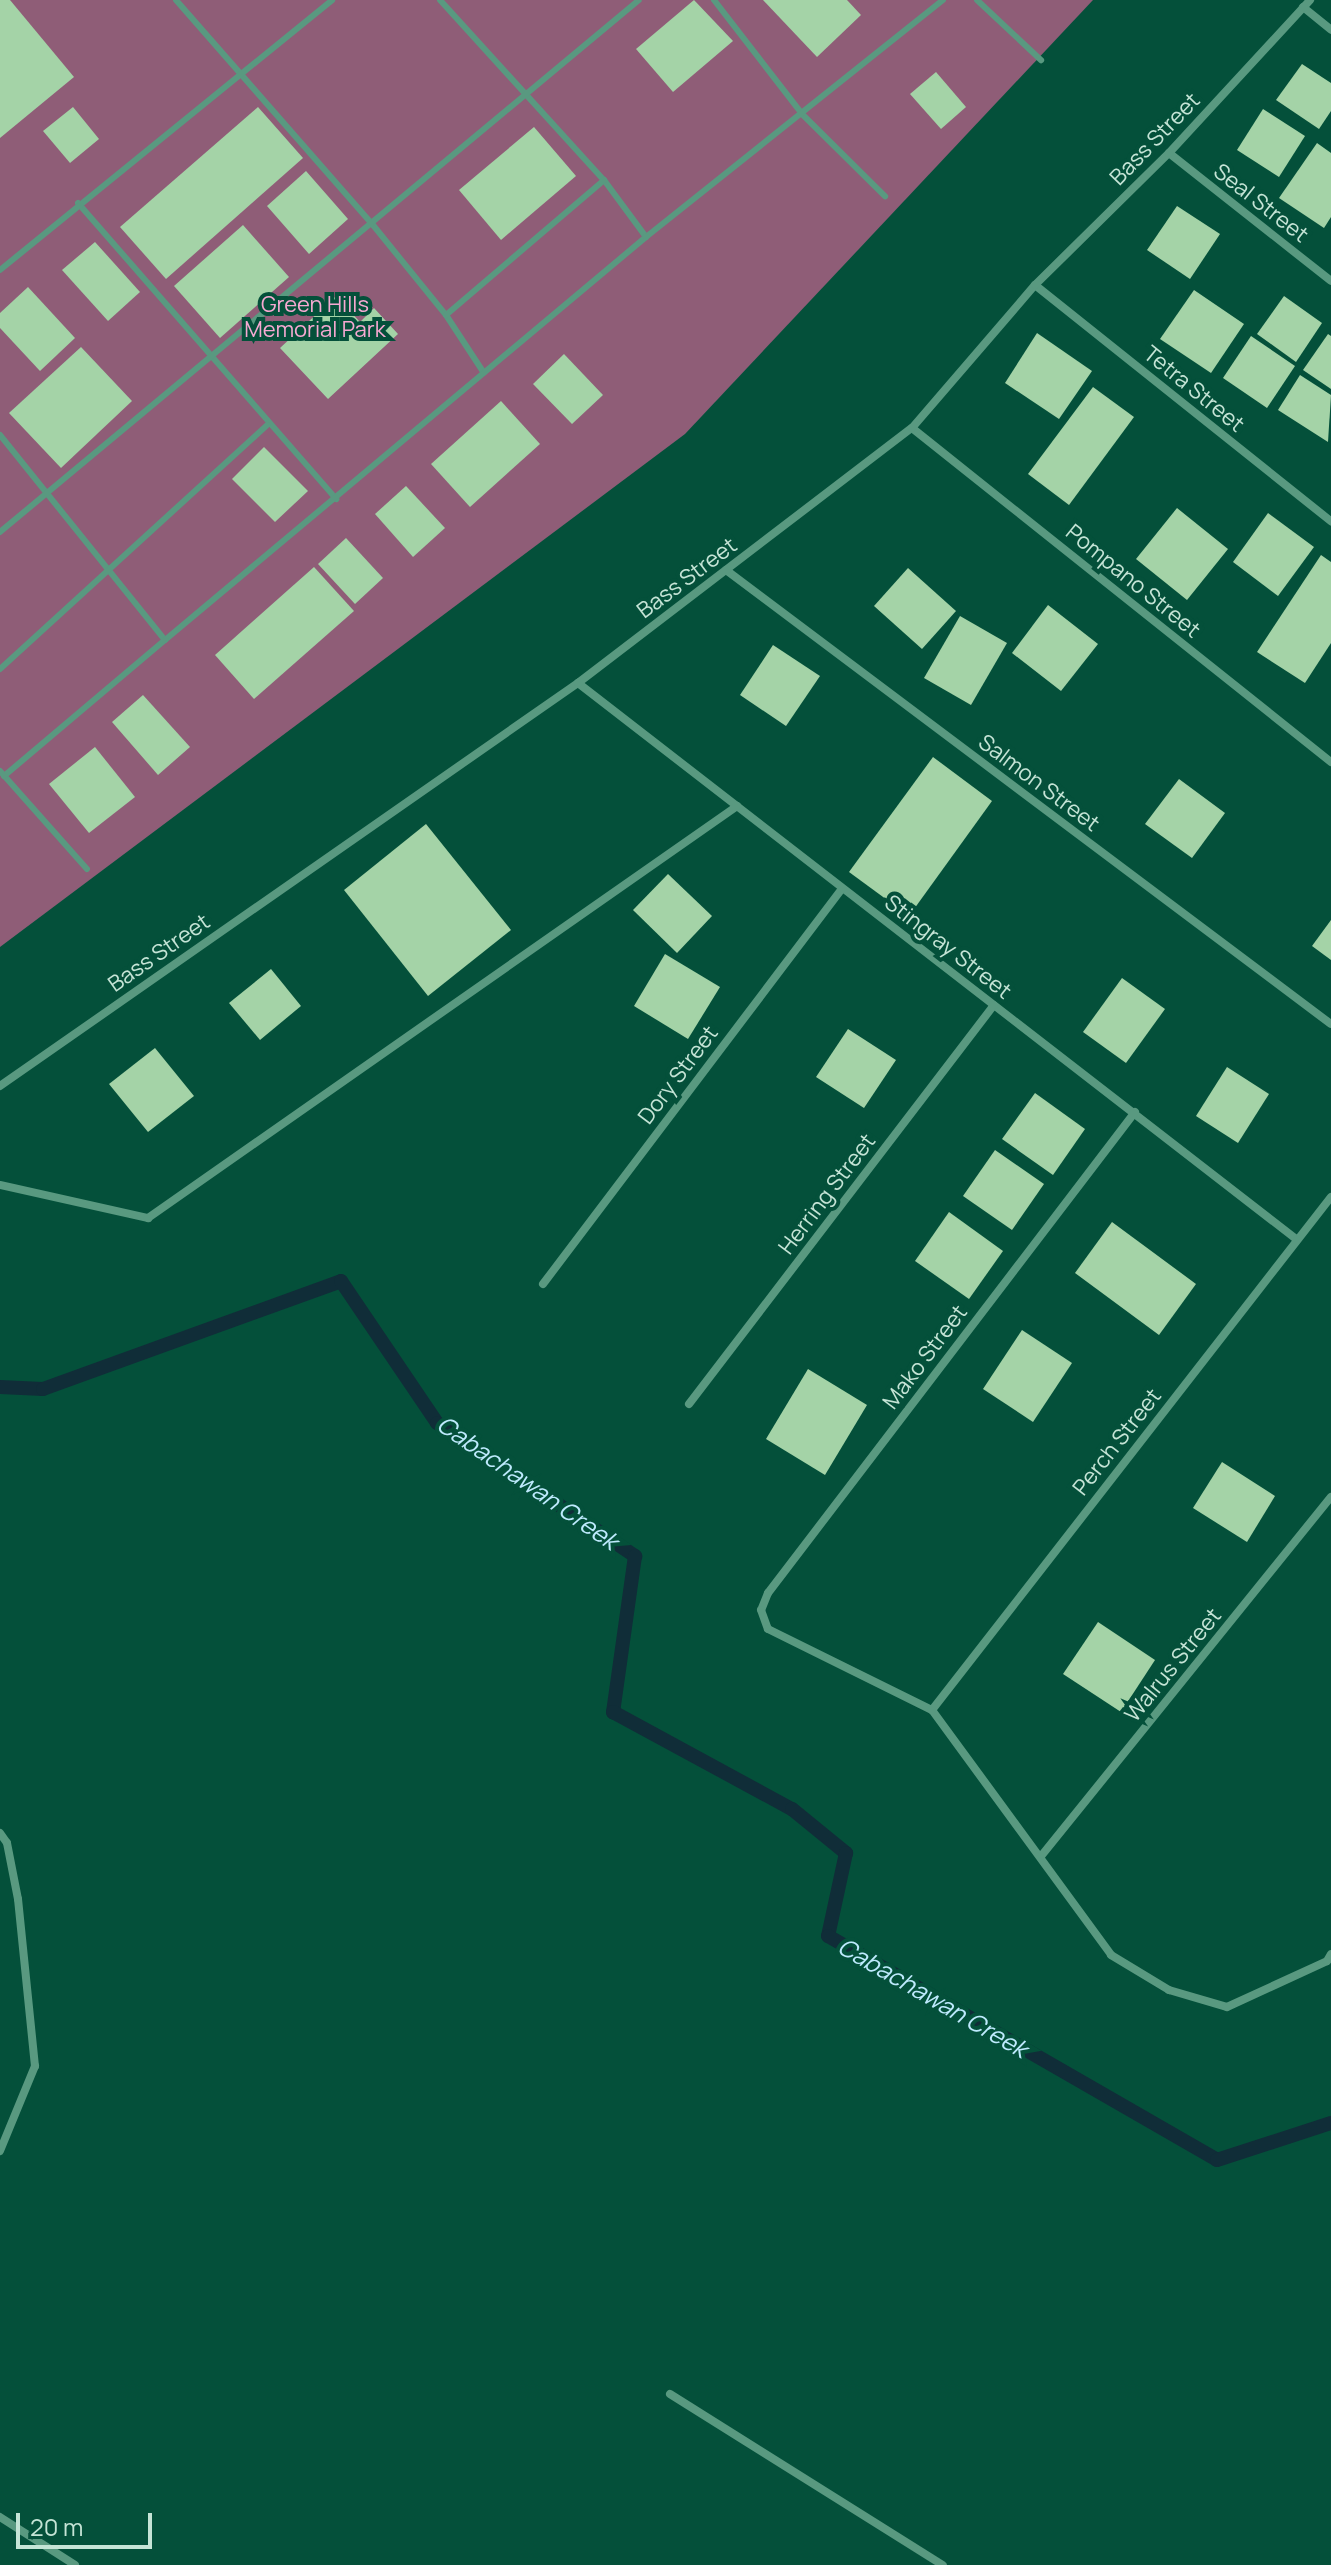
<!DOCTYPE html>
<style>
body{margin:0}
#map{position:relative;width:1331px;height:2565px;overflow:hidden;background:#04503a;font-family:Manrope,sans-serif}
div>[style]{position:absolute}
.green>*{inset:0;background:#8f5d77}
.stream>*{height:14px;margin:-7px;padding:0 7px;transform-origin:7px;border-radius:7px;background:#102d38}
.building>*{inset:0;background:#a4d3a7}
.lane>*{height:6px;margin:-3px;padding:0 3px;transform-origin:3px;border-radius:3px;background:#599980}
.street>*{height:8px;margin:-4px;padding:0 4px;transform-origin:4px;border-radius:4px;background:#599980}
span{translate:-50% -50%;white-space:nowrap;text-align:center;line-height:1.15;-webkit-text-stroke:8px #04503a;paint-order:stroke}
.street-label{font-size:22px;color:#c5e4d6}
.park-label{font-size:22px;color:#f6a9d2}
.water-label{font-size:24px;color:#beeafd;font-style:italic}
.scale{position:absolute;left:16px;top:2513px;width:136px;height:36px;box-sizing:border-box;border:4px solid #c5e4d6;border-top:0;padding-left:10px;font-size:24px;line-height:28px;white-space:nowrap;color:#c5e4d6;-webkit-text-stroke:6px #04503a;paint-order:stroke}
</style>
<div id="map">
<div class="green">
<i style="clip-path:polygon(0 0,1093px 0,685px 434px,0 947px)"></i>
</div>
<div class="stream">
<i style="left:0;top:1387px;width:43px;rotate:2.7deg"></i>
<i style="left:43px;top:1389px;width:317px;rotate:-19.9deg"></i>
<i style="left:341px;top:1281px;width:171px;rotate:55.9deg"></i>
<i style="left:437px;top:1423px;width:239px;rotate:33.9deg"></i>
<i style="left:635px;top:1556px;width:158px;rotate:98deg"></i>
<i style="left:613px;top:1712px;width:204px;rotate:28.5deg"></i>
<i style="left:792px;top:1809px;width:70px;rotate:39.2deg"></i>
<i style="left:846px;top:1853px;width:85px;rotate:102.2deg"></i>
<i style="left:828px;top:1936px;width:449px;rotate:29.9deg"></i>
<i style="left:1217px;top:2160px;width:120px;rotate:-18deg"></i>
</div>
<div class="building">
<i style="clip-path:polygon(0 0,10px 0,74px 77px,0 138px)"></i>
<i style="clip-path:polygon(694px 0,733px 41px,673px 92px,636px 49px)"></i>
<i style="clip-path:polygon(763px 0,847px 0,861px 15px,817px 57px)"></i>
<i style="clip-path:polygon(1302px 64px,1331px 83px,1331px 111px,1319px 129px,1276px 100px)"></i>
<i style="clip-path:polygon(936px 72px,966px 107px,941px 129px,910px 94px)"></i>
<i style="clip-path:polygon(73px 107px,99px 139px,70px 163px,43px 131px)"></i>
<i style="clip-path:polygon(258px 107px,303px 158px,166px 279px,120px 227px)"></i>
<i style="clip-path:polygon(1263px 109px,1305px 136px,1279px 177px,1237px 150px)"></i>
<i style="clip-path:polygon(534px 127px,576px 176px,501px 240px,459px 190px)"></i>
<i style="clip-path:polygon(1317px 143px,1331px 153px,1331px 217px,1324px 228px,1279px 198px)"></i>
<i style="clip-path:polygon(306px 171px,348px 219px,309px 254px,267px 206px)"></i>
<i style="clip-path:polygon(1177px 206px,1220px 234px,1190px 279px,1147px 250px)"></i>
<i style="clip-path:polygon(243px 225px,289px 277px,220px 338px,174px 286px)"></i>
<i style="clip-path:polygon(95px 242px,140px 292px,108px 321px,62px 270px)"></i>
<i style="clip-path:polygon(28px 287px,75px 338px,40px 371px,0 328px,0 313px)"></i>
<i style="clip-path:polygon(1194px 290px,1244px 324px,1211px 373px,1160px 339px)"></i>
<i style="clip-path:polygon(336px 296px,360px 322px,374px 308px,398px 334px,328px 399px,280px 348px)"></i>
<i style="clip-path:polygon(1284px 296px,1322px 323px,1296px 362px,1257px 334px)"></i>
<i style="clip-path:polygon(1037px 333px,1092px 371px,1059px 419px,1005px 383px)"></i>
<i style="clip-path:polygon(1328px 334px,1331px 336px,1331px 389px,1303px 370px)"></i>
<i style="clip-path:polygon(1251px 336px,1295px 366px,1267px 408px,1223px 378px)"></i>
<i style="clip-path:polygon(81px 347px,132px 401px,61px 468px,9px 413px)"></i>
<i style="clip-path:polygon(564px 354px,603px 395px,572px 424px,533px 384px)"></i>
<i style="clip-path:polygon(1300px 375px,1331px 395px,1328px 442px,1278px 410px)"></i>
<i style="clip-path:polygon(1093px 387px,1134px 417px,1069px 505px,1028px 474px)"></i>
<i style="clip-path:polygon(501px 401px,540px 444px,470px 507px,431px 464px)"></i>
<i style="clip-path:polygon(264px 447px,308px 491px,275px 522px,232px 479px)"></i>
<i style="clip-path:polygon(406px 486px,445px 528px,413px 557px,375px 514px)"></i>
<i style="clip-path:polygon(1177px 508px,1228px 549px,1187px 600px,1136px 559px)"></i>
<i style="clip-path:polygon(1268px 513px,1314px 547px,1278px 596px,1233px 562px)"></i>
<i style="clip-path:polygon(346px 538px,383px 578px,355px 604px,318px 564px)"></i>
<i style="clip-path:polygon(1321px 555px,1331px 562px,1331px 643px,1305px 683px,1257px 652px)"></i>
<i style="clip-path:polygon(314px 567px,354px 611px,254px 699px,215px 655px)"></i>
<i style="clip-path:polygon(908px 568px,956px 611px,922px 649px,874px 606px)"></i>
<i style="clip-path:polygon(1048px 605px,1098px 644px,1061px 691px,1012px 653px)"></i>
<i style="clip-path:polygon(960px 616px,1007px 643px,971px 705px,924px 678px)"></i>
<i style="clip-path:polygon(773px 645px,820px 676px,786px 726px,740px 695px)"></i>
<i style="clip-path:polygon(143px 695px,190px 747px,158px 775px,112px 722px)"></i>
<i style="clip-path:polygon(95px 747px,135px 797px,89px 833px,49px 784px)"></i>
<i style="clip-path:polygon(933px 757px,992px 801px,909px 916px,849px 872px)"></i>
<i style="clip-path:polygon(1179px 779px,1225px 813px,1192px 858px,1145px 824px)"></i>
<i style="clip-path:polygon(426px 824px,511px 930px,428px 996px,344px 890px)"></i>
<i style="clip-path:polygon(668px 874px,712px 916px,677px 953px,633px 910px)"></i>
<i style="clip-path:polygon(1331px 920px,1331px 960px,1312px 946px)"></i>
<i style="clip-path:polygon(665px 954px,720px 987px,688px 1039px,634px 1006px)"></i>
<i style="clip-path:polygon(271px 969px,301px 1006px,260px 1040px,229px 1003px)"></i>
<i style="clip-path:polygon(1122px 978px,1165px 1009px,1126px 1063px,1083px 1032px)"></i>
<i style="clip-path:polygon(848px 1029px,896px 1060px,864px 1108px,816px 1077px)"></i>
<i style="clip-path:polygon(155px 1048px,194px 1096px,148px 1132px,109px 1084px)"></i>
<i style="clip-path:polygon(1227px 1067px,1269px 1094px,1238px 1143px,1196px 1116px)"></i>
<i style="clip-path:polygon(1035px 1093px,1085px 1129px,1053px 1175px,1002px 1139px)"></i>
<i style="clip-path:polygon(995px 1150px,1044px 1184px,1012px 1230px,963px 1196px)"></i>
<i style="clip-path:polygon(949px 1212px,1003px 1251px,969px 1299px,915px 1261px)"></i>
<i style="clip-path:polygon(1112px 1222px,1196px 1284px,1159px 1335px,1075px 1273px)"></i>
<i style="clip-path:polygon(1022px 1330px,1072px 1363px,1033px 1422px,983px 1389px)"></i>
<i style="clip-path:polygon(808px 1369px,867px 1405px,825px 1475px,766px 1439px)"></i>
<i style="clip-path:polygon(1222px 1462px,1275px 1496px,1247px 1542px,1193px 1508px)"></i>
<i style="clip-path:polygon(1098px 1622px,1155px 1660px,1121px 1712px,1063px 1674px)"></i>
</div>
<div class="lane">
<i style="left:176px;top:0;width:299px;rotate:48.8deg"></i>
<i style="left:373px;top:225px;width:116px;rotate:51deg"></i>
<i style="left:446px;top:315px;width:69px;rotate:56.8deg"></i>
<i style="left:440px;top:0;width:244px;rotate:47.7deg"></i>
<i style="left:604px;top:180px;width:71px;rotate:53.6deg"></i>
<i style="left:714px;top:0;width:144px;rotate:52.3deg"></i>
<i style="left:802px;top:114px;width:117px;rotate:44.7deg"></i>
<i style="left:977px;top:0;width:88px;rotate:43.2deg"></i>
<i style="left:78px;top:203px;width:393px;rotate:48.9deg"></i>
<i style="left:0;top:270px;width:428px;rotate:-39.1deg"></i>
<i style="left:446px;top:315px;width:208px;rotate:-40.5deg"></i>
<i style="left:0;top:435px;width:263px;rotate:51.2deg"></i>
<i style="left:165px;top:640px;width:628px;rotate:-39.96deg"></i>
<i style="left:646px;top:237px;width:380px;rotate:-38.6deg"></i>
<i style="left:0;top:532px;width:831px;rotate:-39.78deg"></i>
<i style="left:0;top:669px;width:362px;rotate:-42.4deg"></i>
<i style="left:0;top:771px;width:131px;rotate:48.4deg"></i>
<i style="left:4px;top:776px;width:211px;rotate:-40.2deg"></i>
</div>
<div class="street">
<i style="left:1303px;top:7px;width:36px;rotate:39deg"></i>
<i style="left:1169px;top:153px;width:206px;rotate:38.3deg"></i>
<i style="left:1035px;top:285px;width:379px;rotate:38.6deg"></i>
<i style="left:912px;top:428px;width:536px;rotate:38.56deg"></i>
<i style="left:726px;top:570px;width:756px;rotate:36.89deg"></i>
<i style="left:578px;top:683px;width:908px;rotate:37.75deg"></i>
<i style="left:0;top:1086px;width:705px;rotate:-34.89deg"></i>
<i style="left:578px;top:683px;width:420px;rotate:-37.4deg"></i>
<i style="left:912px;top:428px;width:189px;rotate:-49.3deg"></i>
<i style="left:1035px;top:285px;width:188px;rotate:-44.6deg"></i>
<i style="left:1169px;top:153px;width:208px;rotate:-47.3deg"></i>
<i style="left:1135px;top:1112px;width:605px;rotate:127.34deg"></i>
<i style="left:768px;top:1593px;width:18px;rotate:112deg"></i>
<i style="left:761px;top:1610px;width:20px;rotate:70deg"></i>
<i style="left:768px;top:1629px;width:183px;rotate:26.3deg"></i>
<i style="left:932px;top:1710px;width:303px;rotate:53.8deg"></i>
<i style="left:1111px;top:1955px;width:68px;rotate:31.1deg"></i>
<i style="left:1169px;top:1990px;width:60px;rotate:16.3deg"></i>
<i style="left:1227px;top:2007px;width:110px;rotate:-24.7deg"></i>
<i style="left:1327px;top:1961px;width:8px;rotate:-60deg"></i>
<i style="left:0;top:1185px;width:152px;rotate:12.6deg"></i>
<i style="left:148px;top:1218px;width:719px;rotate:-34.97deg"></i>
<i style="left:543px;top:1284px;width:496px;rotate:-52.9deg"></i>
<i style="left:689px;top:1404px;width:502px;rotate:-52.61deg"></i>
<i style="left:932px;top:1710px;width:650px;rotate:-52.13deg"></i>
<i style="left:0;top:1833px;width:12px;rotate:55deg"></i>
<i style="left:7px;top:1843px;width:57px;rotate:78.9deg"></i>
<i style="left:18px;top:1899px;width:168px;rotate:84.2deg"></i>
<i style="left:35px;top:2066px;width:92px;rotate:112.4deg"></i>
<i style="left:1042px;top:1855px;width:460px;rotate:-51.1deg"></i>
<i style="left:670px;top:2394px;width:322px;rotate:32.1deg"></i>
<i style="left:0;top:2517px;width:89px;rotate:32.6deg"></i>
</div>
<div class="street-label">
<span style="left:1155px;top:139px;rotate:-46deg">Bass Street</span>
<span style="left:1261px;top:203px;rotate:38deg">Seal Street</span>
<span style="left:1194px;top:389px;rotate:39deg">Tetra Street</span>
<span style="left:687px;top:578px;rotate:-37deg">Bass Street</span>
<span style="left:1133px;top:581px;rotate:39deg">Pompano Street</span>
<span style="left:1039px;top:783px;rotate:37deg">Salmon Street</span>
<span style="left:948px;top:947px;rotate:38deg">Stingray Street</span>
<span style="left:159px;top:953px;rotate:-35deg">Bass Street</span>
<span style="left:678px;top:1075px;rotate:-53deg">Dory Street</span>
<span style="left:827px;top:1194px;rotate:-53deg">Herring Street</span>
<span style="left:925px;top:1357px;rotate:-53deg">Mako Street</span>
<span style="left:1117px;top:1442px;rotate:-52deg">Perch Street</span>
<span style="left:1173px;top:1665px;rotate:-51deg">Walrus Street</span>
</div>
<div class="park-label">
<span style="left:315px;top:317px">Green Hills<br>Memorial Park</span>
</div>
<div class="water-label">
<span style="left:528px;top:1482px;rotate:35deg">Cabachawan Creek</span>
<span style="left:933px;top:1997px;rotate:30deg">Cabachawan Creek</span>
</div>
<div class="scale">20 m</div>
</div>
